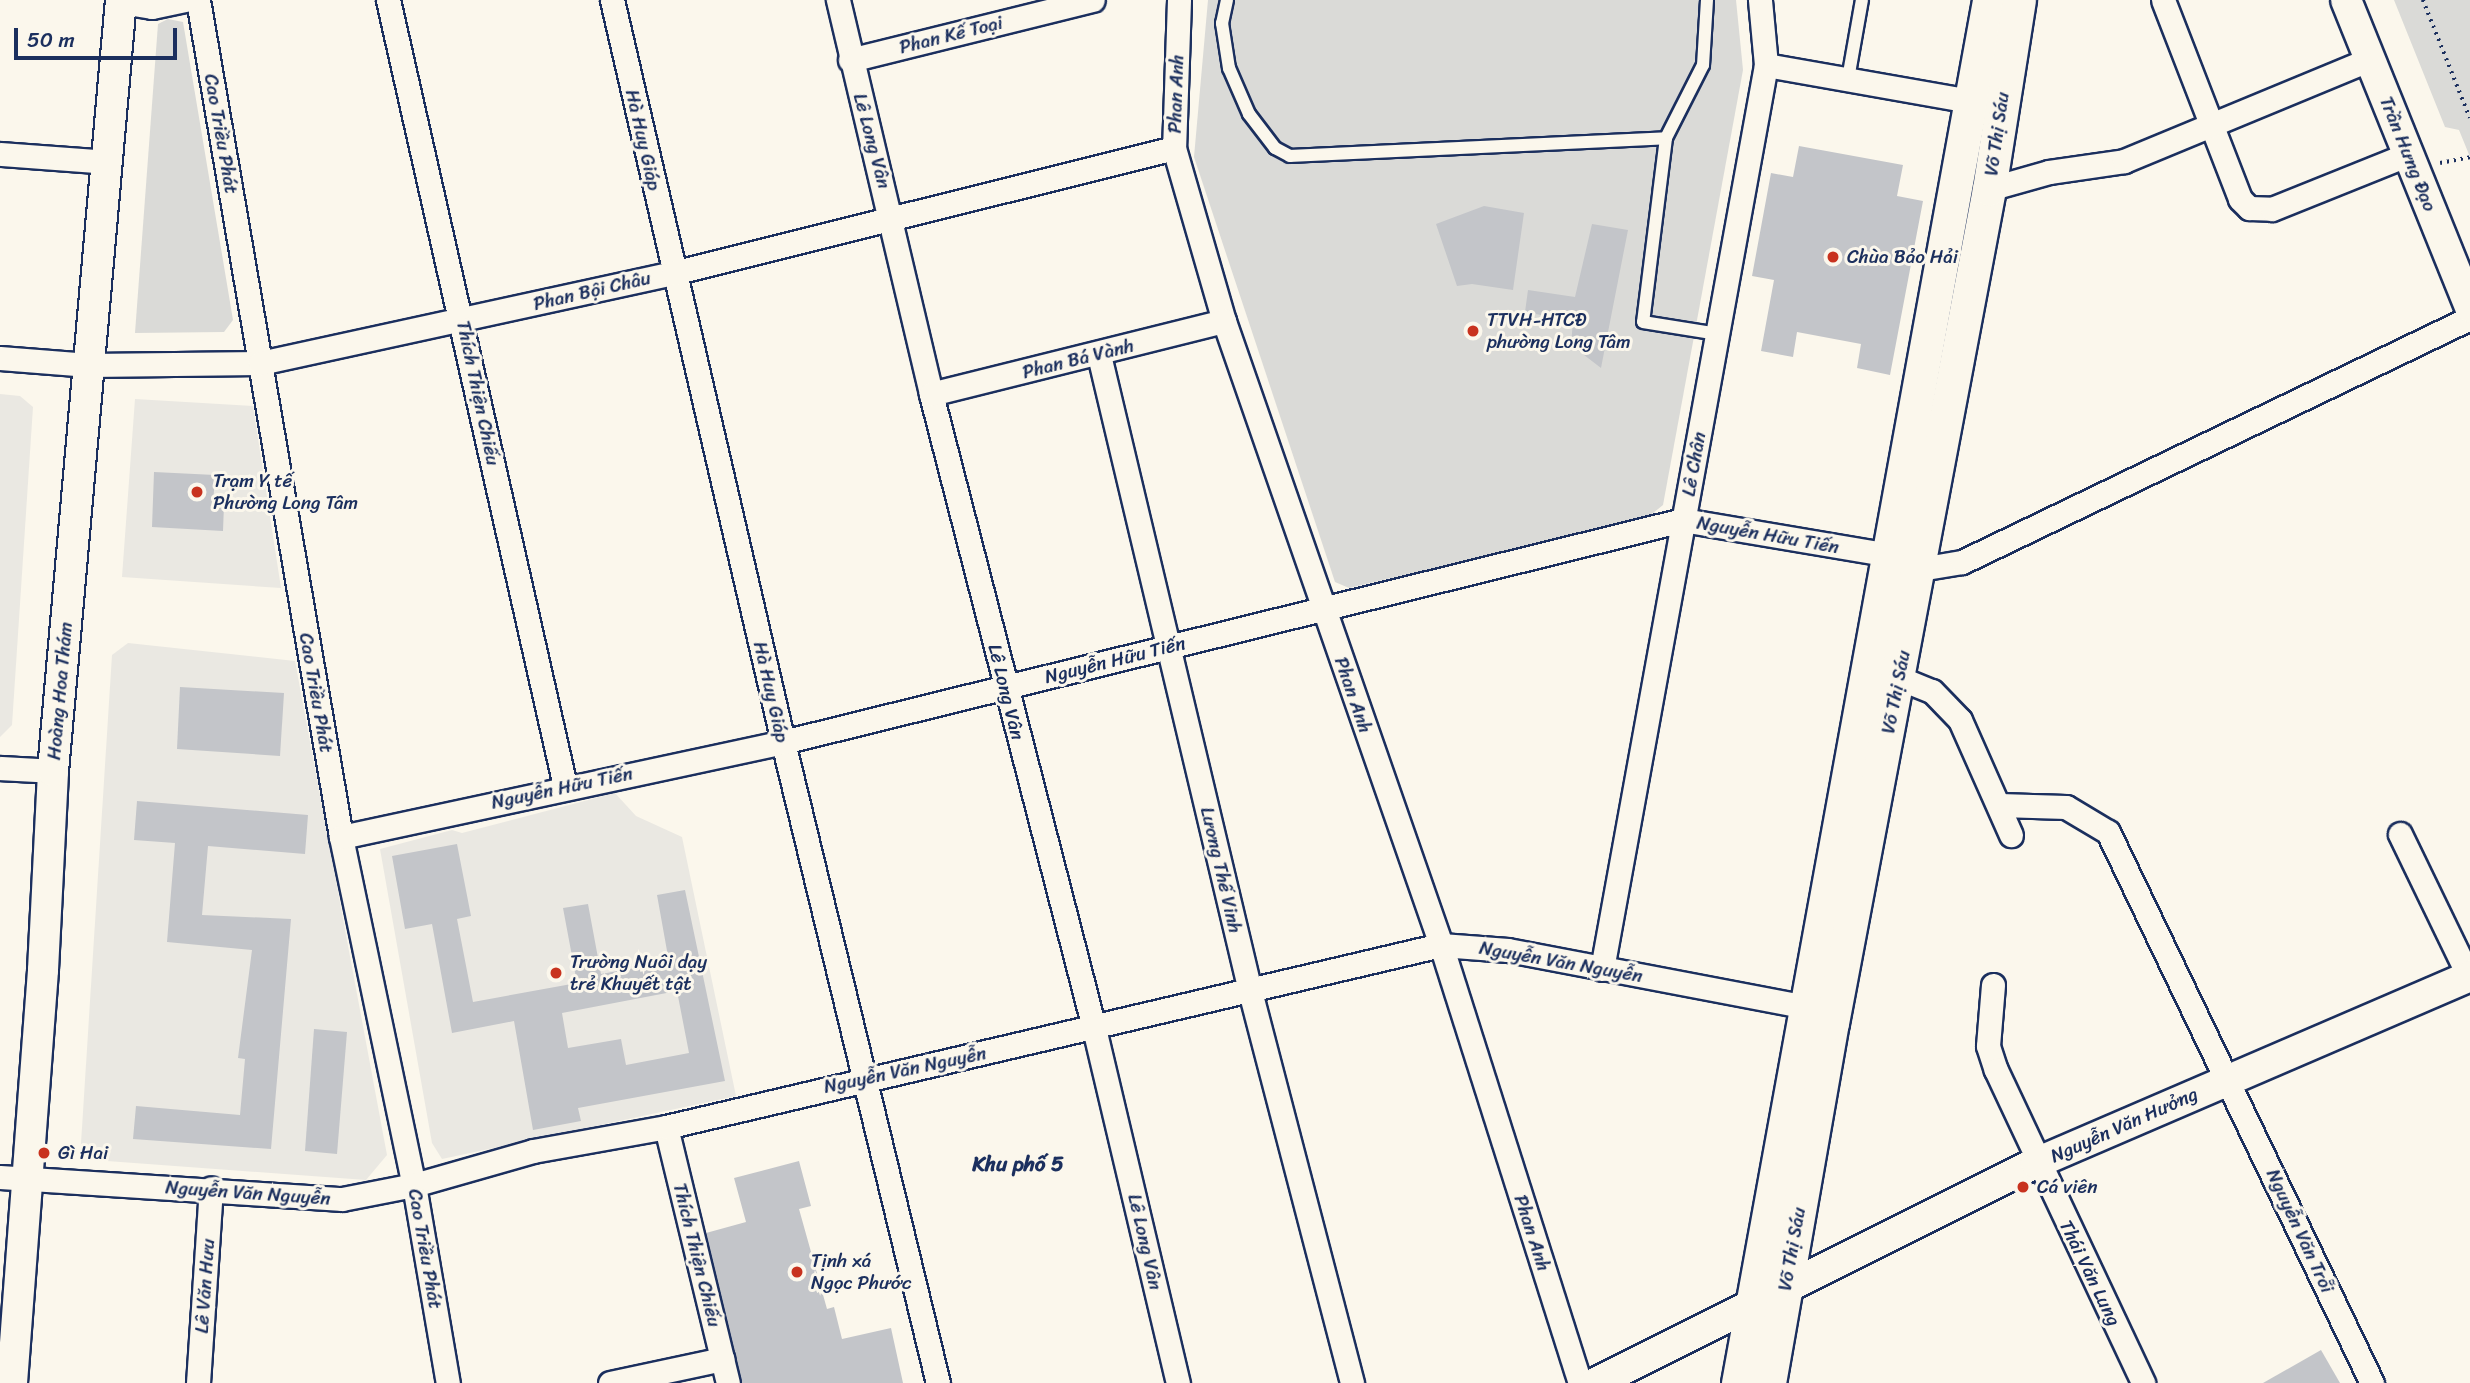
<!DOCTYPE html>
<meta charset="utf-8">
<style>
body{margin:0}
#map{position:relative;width:2470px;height:1383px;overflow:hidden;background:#fbf7ec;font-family:Sriracha,sans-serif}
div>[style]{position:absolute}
.built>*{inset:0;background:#eae8e2}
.green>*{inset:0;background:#dadad7}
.building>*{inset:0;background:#c3c5c9}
.path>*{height:3.5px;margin-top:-1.75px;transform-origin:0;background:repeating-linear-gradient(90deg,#1b2f5e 0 2px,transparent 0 7px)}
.roads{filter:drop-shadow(2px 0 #1b2f5e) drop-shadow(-2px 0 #1b2f5e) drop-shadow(0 2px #1b2f5e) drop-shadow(0 -2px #1b2f5e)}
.service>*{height:12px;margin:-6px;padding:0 6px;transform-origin:6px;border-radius:6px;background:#fbf7ec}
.minor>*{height:23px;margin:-11.5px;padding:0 11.5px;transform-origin:11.5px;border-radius:11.5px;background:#fbf7ec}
.tertiary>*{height:30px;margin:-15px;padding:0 15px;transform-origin:15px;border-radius:15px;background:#fbf7ec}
.secondary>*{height:33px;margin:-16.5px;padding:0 16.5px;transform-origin:16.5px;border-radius:16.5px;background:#fbf7ec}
.dots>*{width:19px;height:19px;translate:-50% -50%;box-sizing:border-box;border:4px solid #fbf7ec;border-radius:50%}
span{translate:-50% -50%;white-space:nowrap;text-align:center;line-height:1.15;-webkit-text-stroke:6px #fbf7ec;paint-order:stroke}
.street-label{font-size:19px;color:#1b2f5e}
.poi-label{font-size:19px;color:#1b2f5e}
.left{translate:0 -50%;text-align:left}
.neighbourhood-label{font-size:21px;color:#1b2f5e;font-weight:700}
.scale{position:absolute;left:14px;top:28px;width:163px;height:32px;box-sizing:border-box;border:4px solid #1b2f5e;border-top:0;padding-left:9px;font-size:21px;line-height:24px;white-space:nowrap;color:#1b2f5e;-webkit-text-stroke:5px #fbf7ec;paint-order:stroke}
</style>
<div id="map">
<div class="built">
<i style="clip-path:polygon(0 394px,20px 396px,33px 407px,12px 725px,0 737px)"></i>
<i style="clip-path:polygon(135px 399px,253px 406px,281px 588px,122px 577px)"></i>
<i style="clip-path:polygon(128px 643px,295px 661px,387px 1155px,366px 1180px,80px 1159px,112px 655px)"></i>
<i style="clip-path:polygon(615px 793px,636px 816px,682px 837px,736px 1096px,442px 1159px,432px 1143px,380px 849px,452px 830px,462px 833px)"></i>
</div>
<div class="green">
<i style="clip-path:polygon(1208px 0,1736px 0,1743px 70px,1663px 505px,1647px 518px,1349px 588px,1335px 582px,1194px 157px)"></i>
<i style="clip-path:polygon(2394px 0,2470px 0,2470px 157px,2459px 130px,2445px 127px)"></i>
<i style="clip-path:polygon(168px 19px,183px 22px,233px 320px,224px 332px,135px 333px,158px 24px)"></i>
</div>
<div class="building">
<i style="clip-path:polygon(1799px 146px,1903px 165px,1897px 196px,1923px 201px,1890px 375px,1857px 368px,1861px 344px,1797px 332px,1793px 357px,1761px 351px,1774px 280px,1752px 276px,1771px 173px,1793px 177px)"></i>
<i style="clip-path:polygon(1484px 206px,1524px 213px,1513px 290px,1472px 284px,1457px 286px,1436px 224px)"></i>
<i style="clip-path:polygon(1592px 224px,1628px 230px,1601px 368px,1571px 345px,1573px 321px,1525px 312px,1528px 290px,1575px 297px)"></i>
<i style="clip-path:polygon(154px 472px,215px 475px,213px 505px,224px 505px,223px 531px,152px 527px)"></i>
<i style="clip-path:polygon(180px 687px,284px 693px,280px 756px,177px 749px)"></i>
<i style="clip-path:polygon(137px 801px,308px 815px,305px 854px,208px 846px,202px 915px,291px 919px,271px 1149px,133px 1139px,136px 1106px,240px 1115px,245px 1059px,238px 1058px,252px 950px,167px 942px,175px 843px,134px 840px)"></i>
<i style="clip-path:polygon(evenodd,457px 844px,471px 916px,457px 919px,473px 1002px,577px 983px,563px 908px,588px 904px,601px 974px,669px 962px,657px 895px,685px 890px,725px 1081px,578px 1108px,581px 1121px,533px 1130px,514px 1021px,452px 1033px,432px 924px,405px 929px,392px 856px,457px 844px,677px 991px,689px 1053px,626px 1065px,621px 1039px,568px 1048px,562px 1013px,677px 991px)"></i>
<i style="clip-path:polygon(314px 1029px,347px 1032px,337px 1154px,305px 1151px)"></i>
<i style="clip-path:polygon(799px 1161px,811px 1206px,799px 1209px,827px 1309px,834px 1307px,842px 1339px,891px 1328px,903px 1383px,742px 1383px,706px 1233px,746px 1222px,734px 1178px)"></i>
<i style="clip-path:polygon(2321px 1350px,2340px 1383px,2263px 1383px)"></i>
</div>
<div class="path">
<i style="left:2423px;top:0;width:127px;rotate:68.3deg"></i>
<i style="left:2440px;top:163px;width:31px;rotate:-11deg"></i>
</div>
<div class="roads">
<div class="service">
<i style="left:1227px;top:0;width:24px;rotate:102deg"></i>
<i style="left:1222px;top:23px;width:46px;rotate:81.2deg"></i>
<i style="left:1229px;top:68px;width:50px;rotate:66.5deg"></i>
<i style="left:1249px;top:114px;width:43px;rotate:52.6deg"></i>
<i style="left:1275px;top:148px;width:17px;rotate:28deg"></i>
<i style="left:1290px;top:156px;width:376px;rotate:-2.7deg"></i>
<i style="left:1707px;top:0;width:65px;rotate:93.5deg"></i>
<i style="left:1703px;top:65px;width:82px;rotate:116.9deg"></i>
<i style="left:1666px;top:138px;width:185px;rotate:97.1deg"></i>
<i style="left:1643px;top:322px;width:76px;rotate:9.1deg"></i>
<i style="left:1848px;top:79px;width:80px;rotate:-80deg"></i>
</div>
<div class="minor">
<i style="left:198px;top:0;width:849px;rotate:80.3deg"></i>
<i style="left:341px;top:837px;width:356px;rotate:78.2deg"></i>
<i style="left:414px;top:1185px;width:201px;rotate:80.3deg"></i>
<i style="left:388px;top:0;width:806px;rotate:77.31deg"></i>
<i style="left:612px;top:0;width:761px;rotate:77.02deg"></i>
<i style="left:783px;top:742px;width:659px;rotate:76.41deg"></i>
<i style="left:838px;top:0;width:405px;rotate:76.7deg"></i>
<i style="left:931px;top:394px;width:655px;rotate:75.58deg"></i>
<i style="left:1094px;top:1028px;width:365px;rotate:76.7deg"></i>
<i style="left:1179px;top:0;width:148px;rotate:91.9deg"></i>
<i style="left:1174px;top:148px;width:180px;rotate:73.9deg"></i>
<i style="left:1224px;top:321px;width:661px;rotate:70.82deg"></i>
<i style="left:1441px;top:945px;width:460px;rotate:72.4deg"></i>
<i style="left:2163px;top:0;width:213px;rotate:68.8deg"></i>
<i style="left:2240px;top:199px;width:13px;rotate:45deg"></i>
<i style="left:2249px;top:208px;width:23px;rotate:2deg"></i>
<i style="left:2272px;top:209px;width:148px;rotate:-21.9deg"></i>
<i style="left:121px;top:2px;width:31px;rotate:9deg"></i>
<i style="left:152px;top:7px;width:35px;rotate:-12deg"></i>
<i style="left:850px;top:60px;width:250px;rotate:-13.9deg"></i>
<i style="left:1766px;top:65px;width:208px;rotate:10deg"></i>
<i style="left:0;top:154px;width:108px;rotate:4.2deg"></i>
<i style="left:1989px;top:189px;width:62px;rotate:-15.8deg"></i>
<i style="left:2049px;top:172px;width:76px;rotate:-8.3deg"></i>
<i style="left:2124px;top:161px;width:264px;rotate:-22.5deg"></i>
<i style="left:1099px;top:355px;width:654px;rotate:76.64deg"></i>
<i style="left:1250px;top:991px;width:405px;rotate:75.4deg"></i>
<i style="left:0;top:358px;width:89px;rotate:4.5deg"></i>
<i style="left:89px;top:365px;width:171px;rotate:-0.7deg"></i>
<i style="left:260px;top:363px;width:423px;rotate:-12.3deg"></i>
<i style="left:673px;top:273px;width:516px;rotate:-14.01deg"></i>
<i style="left:931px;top:394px;width:302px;rotate:-14deg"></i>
<i style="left:1920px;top:569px;width:43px;rotate:-9.5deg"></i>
<i style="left:1962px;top:562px;width:564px;rotate:-25.66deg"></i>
<i style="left:1899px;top:678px;width:35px;rotate:22deg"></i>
<i style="left:1932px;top:691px;width:40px;rotate:46deg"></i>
<i style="left:1960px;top:720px;width:126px;rotate:66.1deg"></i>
<i style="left:0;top:768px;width:53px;rotate:3.2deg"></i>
<i style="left:1999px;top:805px;width:67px;rotate:1.7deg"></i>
<i style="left:2066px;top:807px;width:49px;rotate:30.8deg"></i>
<i style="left:2108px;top:832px;width:611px;rotate:64.4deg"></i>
<i style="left:2400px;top:834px;width:161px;rotate:64.2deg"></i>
<i style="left:341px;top:837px;width:452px;rotate:-12.1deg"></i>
<i style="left:783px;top:742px;width:927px;rotate:-13.86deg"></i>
<i style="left:1683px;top:520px;width:209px;rotate:9.6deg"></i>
<i style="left:1602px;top:969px;width:919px;rotate:-79.72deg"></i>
<i style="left:1766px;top:65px;width:65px;rotate:-95.3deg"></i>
<i style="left:1993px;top:985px;width:61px;rotate:94.7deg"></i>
<i style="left:1988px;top:1046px;width:25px;rotate:72deg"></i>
<i style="left:1996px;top:1070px;width:346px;rotate:64.8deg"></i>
<i style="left:666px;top:1127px;width:263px;rotate:76.4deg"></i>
<i style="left:0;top:1177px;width:343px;rotate:3.7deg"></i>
<i style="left:342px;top:1199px;width:73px;rotate:-11deg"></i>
<i style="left:414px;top:1185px;width:124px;rotate:-15.9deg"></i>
<i style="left:533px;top:1151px;width:135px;rotate:-10.2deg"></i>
<i style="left:666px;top:1127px;width:796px;rotate:-13.22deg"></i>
<i style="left:1441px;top:945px;width:67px;rotate:4.3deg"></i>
<i style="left:1508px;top:950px;width:303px;rotate:10.8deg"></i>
<i style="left:198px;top:1383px;width:195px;rotate:-86.2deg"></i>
<i style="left:610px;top:1383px;width:115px;rotate:-12.1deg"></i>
</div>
<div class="tertiary">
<i style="left:2346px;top:0;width:331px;rotate:68deg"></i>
<i style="left:12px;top:1383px;width:414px;rotate:-85.7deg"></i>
<i style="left:43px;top:970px;width:199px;rotate:-87.1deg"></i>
<i style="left:53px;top:771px;width:774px;rotate:-84.96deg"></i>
<i style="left:1596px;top:1383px;width:492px;rotate:-26.6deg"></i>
<i style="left:2036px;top:1163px;width:473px;rotate:-23.3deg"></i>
</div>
<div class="secondary">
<i style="left:1738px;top:1383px;width:1406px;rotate:-79.71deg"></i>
<i style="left:1769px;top:1383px;width:365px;rotate:-80.1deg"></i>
<i style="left:1832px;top:1023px;width:849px;rotate:-79.34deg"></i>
<i style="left:1989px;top:189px;width:191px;rotate:-81deg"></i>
</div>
</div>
<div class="dots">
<i style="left:1833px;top:257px;background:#c8321e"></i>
<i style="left:1473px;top:331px;background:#c8321e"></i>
<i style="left:197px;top:492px;background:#c8321e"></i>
<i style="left:556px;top:973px;background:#c8321e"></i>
<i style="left:44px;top:1153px;background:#c8321e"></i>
<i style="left:2023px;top:1187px;background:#c8321e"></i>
<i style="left:797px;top:1272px;background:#c8321e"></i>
</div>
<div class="street-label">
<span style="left:951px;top:35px;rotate:-14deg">Phan Kế Toại</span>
<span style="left:1176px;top:94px;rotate:-88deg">Phan Anh</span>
<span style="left:221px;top:134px;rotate:80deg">Cao Triều Phát</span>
<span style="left:1997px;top:134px;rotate:-82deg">Võ Thị Sáu</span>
<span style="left:643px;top:140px;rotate:77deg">Hà Huy Giáp</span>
<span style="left:872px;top:141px;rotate:75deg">Lê Long Vân</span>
<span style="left:2408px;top:154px;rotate:68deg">Trần Hưng Đạo</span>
<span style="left:592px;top:291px;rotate:-13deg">Phan Bội Châu</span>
<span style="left:1078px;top:359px;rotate:-14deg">Phan Bá Vành</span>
<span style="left:478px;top:393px;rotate:78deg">Thích Thiện Chiếu</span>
<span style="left:1694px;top:464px;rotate:-80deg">Lê Chân</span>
<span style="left:1768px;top:535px;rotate:10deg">Nguyễn Hữu Tiến</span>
<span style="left:1115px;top:660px;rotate:-14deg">Nguyễn Hữu Tiến</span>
<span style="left:60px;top:691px;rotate:-85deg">Hoàng Hoa Thám</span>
<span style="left:771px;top:692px;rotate:77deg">Hà Huy Giáp</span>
<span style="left:1006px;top:692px;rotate:76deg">Lê Long Vân</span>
<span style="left:1896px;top:692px;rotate:-79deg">Võ Thị Sáu</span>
<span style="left:316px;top:693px;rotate:80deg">Cao Triều Phát</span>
<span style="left:1353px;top:695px;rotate:71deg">Phan Anh</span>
<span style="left:562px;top:788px;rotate:-12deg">Nguyễn Hữu Tiến</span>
<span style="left:1221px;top:870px;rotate:77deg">Lương Thế Vinh</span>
<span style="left:1561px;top:962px;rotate:10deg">Nguyễn Văn Nguyễn</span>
<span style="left:905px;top:1070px;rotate:-12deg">Nguyễn Văn Nguyễn</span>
<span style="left:2124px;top:1125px;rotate:-24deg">Nguyễn Văn Hưởng</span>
<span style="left:248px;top:1193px;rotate:4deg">Nguyễn Văn Nguyễn</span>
<span style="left:2300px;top:1231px;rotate:65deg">Nguyễn Văn Trỗi</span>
<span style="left:1532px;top:1233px;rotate:72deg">Phan Anh</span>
<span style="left:1145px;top:1242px;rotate:77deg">Lê Long Vân</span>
<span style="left:425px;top:1249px;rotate:80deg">Cao Triều Phát</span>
<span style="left:1792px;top:1249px;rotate:-80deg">Võ Thị Sáu</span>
<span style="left:697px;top:1255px;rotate:76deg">Thích Thiện Chiếu</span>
<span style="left:2090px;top:1273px;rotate:64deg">Thái Văn Lung</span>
<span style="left:205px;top:1286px;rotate:-86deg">Lê Văn Hưu</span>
</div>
<div class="poi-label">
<span class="left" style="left:1847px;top:257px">Chùa Bảo Hải</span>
<span class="left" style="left:1487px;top:331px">TTVH-HTCĐ<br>phường Long Tâm</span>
<span class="left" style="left:213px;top:492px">Trạm Y tế<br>Phường Long Tâm</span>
<span class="left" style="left:570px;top:973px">Trường Nuôi dạy<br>trẻ Khuyết tật</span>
<span class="left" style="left:58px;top:1153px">Gì Hai</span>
<span class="left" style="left:2037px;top:1187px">Cá viên</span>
<span class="left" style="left:811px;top:1272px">Tịnh xá<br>Ngọc Phước</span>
</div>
<div class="neighbourhood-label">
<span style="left:1018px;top:1164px">Khu phố 5</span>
</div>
<div class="scale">50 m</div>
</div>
